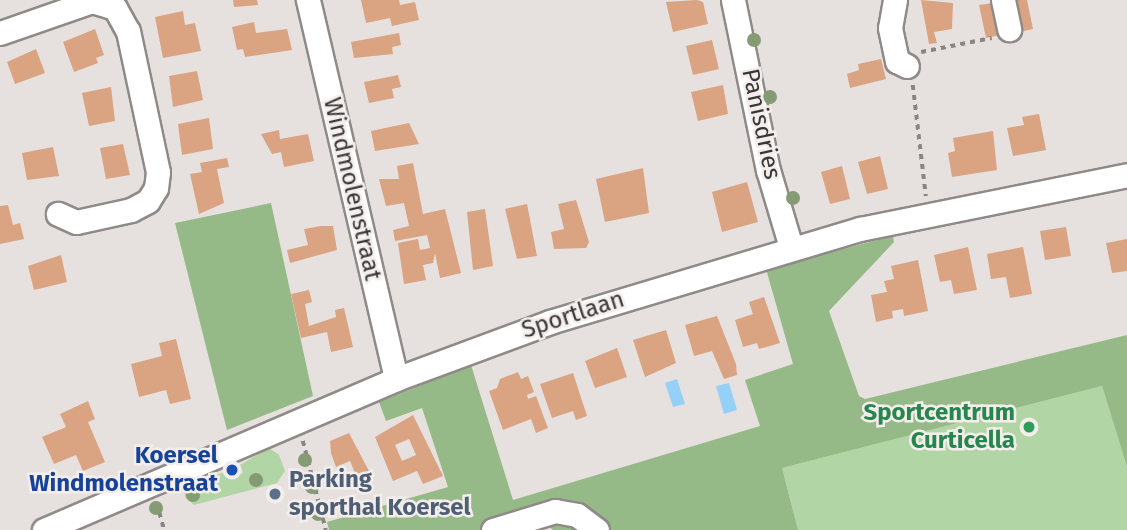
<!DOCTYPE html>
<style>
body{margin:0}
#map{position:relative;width:1127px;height:530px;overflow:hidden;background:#e6e1de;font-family:"Fira Sans",sans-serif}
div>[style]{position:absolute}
.green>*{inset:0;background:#b1d5a4}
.forest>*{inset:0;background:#95ba87}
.water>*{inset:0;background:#95d1f7}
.building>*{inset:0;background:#daa381}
.path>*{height:3.5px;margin-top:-1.75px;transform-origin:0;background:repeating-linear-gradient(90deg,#898583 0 5px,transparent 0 10px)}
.roads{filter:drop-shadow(2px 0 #8f8a88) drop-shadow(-2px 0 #8f8a88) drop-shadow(0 2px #8f8a88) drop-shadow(0 -2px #8f8a88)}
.minor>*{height:23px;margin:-11.5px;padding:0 11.5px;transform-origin:11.5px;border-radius:11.5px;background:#fff}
.trees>*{width:14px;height:14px;margin:-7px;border-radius:50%;background:#849b74}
.dots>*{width:19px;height:19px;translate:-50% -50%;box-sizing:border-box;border:4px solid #f3eeeb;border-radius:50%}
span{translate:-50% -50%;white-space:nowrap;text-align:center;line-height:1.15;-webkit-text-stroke:5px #f3eeeb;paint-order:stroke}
.street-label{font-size:24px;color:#393736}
.leisure-label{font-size:24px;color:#27864d;font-weight:700}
.right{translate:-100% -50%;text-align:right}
.transit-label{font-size:24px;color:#164399;font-weight:700}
.service-label{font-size:24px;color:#4e5e75;font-weight:700}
.left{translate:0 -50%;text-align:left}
</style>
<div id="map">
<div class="green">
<i style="clip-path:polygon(1102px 386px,1127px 467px,1127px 530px,798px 530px,782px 468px)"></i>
<i style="clip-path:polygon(269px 448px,279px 455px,285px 471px,277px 483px,194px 505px,185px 497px,184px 486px,225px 472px,227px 477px,243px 473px,240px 465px)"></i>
</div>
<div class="forest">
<i style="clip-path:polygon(271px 203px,313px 396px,227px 430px,175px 223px)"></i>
<i style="clip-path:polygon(893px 236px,894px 242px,829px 311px,859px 396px,865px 399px,1127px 335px,1127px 467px,1102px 386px,782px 468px,798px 530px,553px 530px,542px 521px,534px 530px,329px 530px,327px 522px,448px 487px,422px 408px,386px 421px,379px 402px,471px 365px,513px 500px,760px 426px,745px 380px,793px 364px,766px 269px)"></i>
</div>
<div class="water">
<i style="clip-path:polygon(677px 379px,685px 404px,673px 407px,665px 383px)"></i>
<i style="clip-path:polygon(729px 383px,737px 410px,724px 414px,716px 386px)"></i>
</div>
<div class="building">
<i style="clip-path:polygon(233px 0,257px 0,258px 5px,234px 7px)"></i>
<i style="clip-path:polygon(361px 0,399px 0,400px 5px,415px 2px,419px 20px,392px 26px,390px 18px,366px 23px)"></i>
<i style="clip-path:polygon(697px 0,703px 2px,708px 24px,673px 32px,666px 2px)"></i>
<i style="clip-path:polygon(921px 0,953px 3px,952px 29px,934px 32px,937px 43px,929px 44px)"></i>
<i style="clip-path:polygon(1013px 0,1027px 0,1033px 29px,1019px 32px)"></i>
<i style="clip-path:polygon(993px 3px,1000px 35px,986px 38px,979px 5px)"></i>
<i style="clip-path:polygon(183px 11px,185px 25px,195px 23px,201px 51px,163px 58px,155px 17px)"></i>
<i style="clip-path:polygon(254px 22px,256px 33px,287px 29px,292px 50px,245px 57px,243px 49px,237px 50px,232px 27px)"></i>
<i style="clip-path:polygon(95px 29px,104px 55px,96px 58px,98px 63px,74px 72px,63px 42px)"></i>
<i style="clip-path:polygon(399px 33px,401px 45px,392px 47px,393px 54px,354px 58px,351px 42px)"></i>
<i style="clip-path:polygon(712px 40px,719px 69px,693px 75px,686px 46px)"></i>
<i style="clip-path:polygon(36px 49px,45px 73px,15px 84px,7px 62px)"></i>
<i style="clip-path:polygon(881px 59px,886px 79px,850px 88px,847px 74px,859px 70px,858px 64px)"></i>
<i style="clip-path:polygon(197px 71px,203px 100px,173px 107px,169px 76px)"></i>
<i style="clip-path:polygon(398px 75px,401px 87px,392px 89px,394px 98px,369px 103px,364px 82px)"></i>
<i style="clip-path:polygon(723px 85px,728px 114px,698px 121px,691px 92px)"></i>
<i style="clip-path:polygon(111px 87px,115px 121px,89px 126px,82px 93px)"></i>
<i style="clip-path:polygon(1039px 114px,1046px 150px,1013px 156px,1007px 128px,1024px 125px,1022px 117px)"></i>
<i style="clip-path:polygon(209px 118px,213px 149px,182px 155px,178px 124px)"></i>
<i style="clip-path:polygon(409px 123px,419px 144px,375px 151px,371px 131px)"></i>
<i style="clip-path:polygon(279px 130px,280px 139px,308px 134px,314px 161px,284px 167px,281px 152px,272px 154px,261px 134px)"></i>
<i style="clip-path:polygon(993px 131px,997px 170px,952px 177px,948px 153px,955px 151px,953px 138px)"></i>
<i style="clip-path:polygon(123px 144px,130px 175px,106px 179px,100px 148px)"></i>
<i style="clip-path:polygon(53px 147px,59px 176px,27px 180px,22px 153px)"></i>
<i style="clip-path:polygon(880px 156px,888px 189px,867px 194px,858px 162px)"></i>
<i style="clip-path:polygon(227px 158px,229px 167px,217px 169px,224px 203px,199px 214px,190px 174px,202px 172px,200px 163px)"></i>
<i style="clip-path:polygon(413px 163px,423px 214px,445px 209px,461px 273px,440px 278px,435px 253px,433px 263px,423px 265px,426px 280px,404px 284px,398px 243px,418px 239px,420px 250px,430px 248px,427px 235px,395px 241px,393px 230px,409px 226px,404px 203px,386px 206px,379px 179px,399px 179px,397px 166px)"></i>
<i style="clip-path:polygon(842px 166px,850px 199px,830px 204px,821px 172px)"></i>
<i style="clip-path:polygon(643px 168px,649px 213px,605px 222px,596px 179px)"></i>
<i style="clip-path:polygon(747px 182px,758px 222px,722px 232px,712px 192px)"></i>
<i style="clip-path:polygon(576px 200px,589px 242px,586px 248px,554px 249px,551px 232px,564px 229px,558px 204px)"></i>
<i style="clip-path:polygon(527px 204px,537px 256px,517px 259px,505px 209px)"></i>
<i style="clip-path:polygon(8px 205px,13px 225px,20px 223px,24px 239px,0 244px,0 206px)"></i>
<i style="clip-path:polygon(485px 209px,493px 266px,473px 270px,467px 212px)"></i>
<i style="clip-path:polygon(321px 226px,333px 226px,337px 250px,290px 263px,287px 250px,308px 245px,304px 229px)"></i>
<i style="clip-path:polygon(1066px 227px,1071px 256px,1045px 260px,1040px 231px)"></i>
<i style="clip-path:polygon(1127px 239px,1127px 271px,1112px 273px,1106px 243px)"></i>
<i style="clip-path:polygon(968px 247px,977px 290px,954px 294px,951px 280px,940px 282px,934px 255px)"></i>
<i style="clip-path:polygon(1023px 247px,1032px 294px,1010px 298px,1006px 277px,991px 279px,987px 254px)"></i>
<i style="clip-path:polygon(61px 255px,67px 282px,34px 290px,28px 266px)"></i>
<i style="clip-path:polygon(918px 260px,928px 311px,904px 316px,903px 309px,892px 311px,893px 318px,876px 322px,871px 295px,887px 292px,884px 281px,894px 279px,891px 266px)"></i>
<i style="clip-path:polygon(309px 290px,312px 302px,305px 304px,309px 326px,336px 317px,335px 310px,344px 308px,353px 347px,331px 352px,327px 332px,301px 338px,291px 294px)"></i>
<i style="clip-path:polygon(764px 297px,780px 343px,759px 349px,757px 343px,743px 347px,735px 320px,753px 314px,749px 302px)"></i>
<i style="clip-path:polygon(717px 316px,736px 364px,737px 375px,724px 379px,712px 351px,694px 356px,685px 325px)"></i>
<i style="clip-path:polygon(666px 330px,676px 363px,645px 377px,633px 340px)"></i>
<i style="clip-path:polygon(176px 339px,191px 399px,170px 404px,166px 390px,139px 397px,131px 364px,162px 356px,159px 343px)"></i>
<i style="clip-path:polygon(617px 348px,627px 377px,595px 388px,585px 361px)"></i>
<i style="clip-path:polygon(518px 372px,521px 379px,528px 376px,534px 392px,527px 395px,528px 399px,536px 396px,548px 428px,536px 433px,531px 419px,503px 430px,489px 391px,497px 388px,500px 379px)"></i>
<i style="clip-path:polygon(573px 373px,587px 416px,576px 420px,573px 411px,552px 418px,540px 384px)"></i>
<i style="clip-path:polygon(88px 401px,95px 419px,88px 422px,105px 462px,83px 471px,76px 455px,54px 464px,42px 437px,66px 427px,60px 414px)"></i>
<i style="clip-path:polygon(evenodd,413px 415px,443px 476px,423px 484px,417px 471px,393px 481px,375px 437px,413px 415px,409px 439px,416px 455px,402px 461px,395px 445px,409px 439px)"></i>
<i style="clip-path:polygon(349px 433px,370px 473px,357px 478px,350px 461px,336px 467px,331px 453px,330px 441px)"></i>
</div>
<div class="path">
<i style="left:921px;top:52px;width:72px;rotate:-11.2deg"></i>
<i style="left:913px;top:85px;width:112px;rotate:83.3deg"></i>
<i style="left:303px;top:441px;width:92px;rotate:75.5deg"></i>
<i style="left:157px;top:503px;width:28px;rotate:75deg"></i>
</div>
<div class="roads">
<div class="minor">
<i style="left:308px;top:0;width:389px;rotate:76.9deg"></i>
<i style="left:733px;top:0;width:174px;rotate:78.4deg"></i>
<i style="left:768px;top:170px;width:80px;rotate:73.4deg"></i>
<i style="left:895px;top:0;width:28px;rotate:100deg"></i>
<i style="left:890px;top:28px;width:34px;rotate:78deg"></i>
<i style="left:897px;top:61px;width:11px;rotate:27deg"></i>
<i style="left:1003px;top:0;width:30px;rotate:78deg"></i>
<i style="left:0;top:33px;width:97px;rotate:-19.2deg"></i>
<i style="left:92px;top:1px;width:24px;rotate:17deg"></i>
<i style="left:115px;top:8px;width:26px;rotate:61deg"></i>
<i style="left:128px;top:31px;width:144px;rotate:78deg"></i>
<i style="left:158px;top:172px;width:16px;rotate:97deg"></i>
<i style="left:156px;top:188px;width:15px;rotate:122deg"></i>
<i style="left:148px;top:201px;width:19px;rotate:152deg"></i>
<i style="left:131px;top:210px;width:56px;rotate:167.7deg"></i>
<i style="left:76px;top:222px;width:20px;rotate:-156deg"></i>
<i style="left:44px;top:530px;width:383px;rotate:-23.2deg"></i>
<i style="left:396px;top:379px;width:164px;rotate:-20.3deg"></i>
<i style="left:550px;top:322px;width:324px;rotate:-16.7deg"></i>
<i style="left:860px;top:229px;width:272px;rotate:-11.4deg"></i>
<i style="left:493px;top:530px;width:65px;rotate:-17deg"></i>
<i style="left:555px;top:511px;width:22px;rotate:10deg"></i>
<i style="left:577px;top:515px;width:25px;rotate:37deg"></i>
</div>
</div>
<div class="trees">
<i style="left:754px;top:40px"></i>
<i style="left:770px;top:97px"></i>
<i style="left:793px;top:198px"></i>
<i style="left:305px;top:460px"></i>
<i style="left:256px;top:480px"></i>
<i style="left:312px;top:487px"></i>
<i style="left:193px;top:495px"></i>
<i style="left:156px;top:508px"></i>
<i style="left:318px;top:514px"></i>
</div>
<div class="dots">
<i style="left:1029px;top:427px;background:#2e9e5b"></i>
<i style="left:232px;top:470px;background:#1a4fb4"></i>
<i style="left:275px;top:494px;background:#5c6f8a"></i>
</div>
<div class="street-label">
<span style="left:761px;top:124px;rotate:78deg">Panisdries</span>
<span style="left:352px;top:189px;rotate:77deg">Windmolenstraat</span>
<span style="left:573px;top:315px;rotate:-18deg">Sportlaan</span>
</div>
<div class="leisure-label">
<span class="right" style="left:1015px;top:427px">Sportcentrum<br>Curticella</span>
</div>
<div class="transit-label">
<span class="right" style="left:218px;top:470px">Koersel<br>Windmolenstraat</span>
</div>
<div class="service-label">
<span class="left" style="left:289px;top:494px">Parking<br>sporthal Koersel</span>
</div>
</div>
